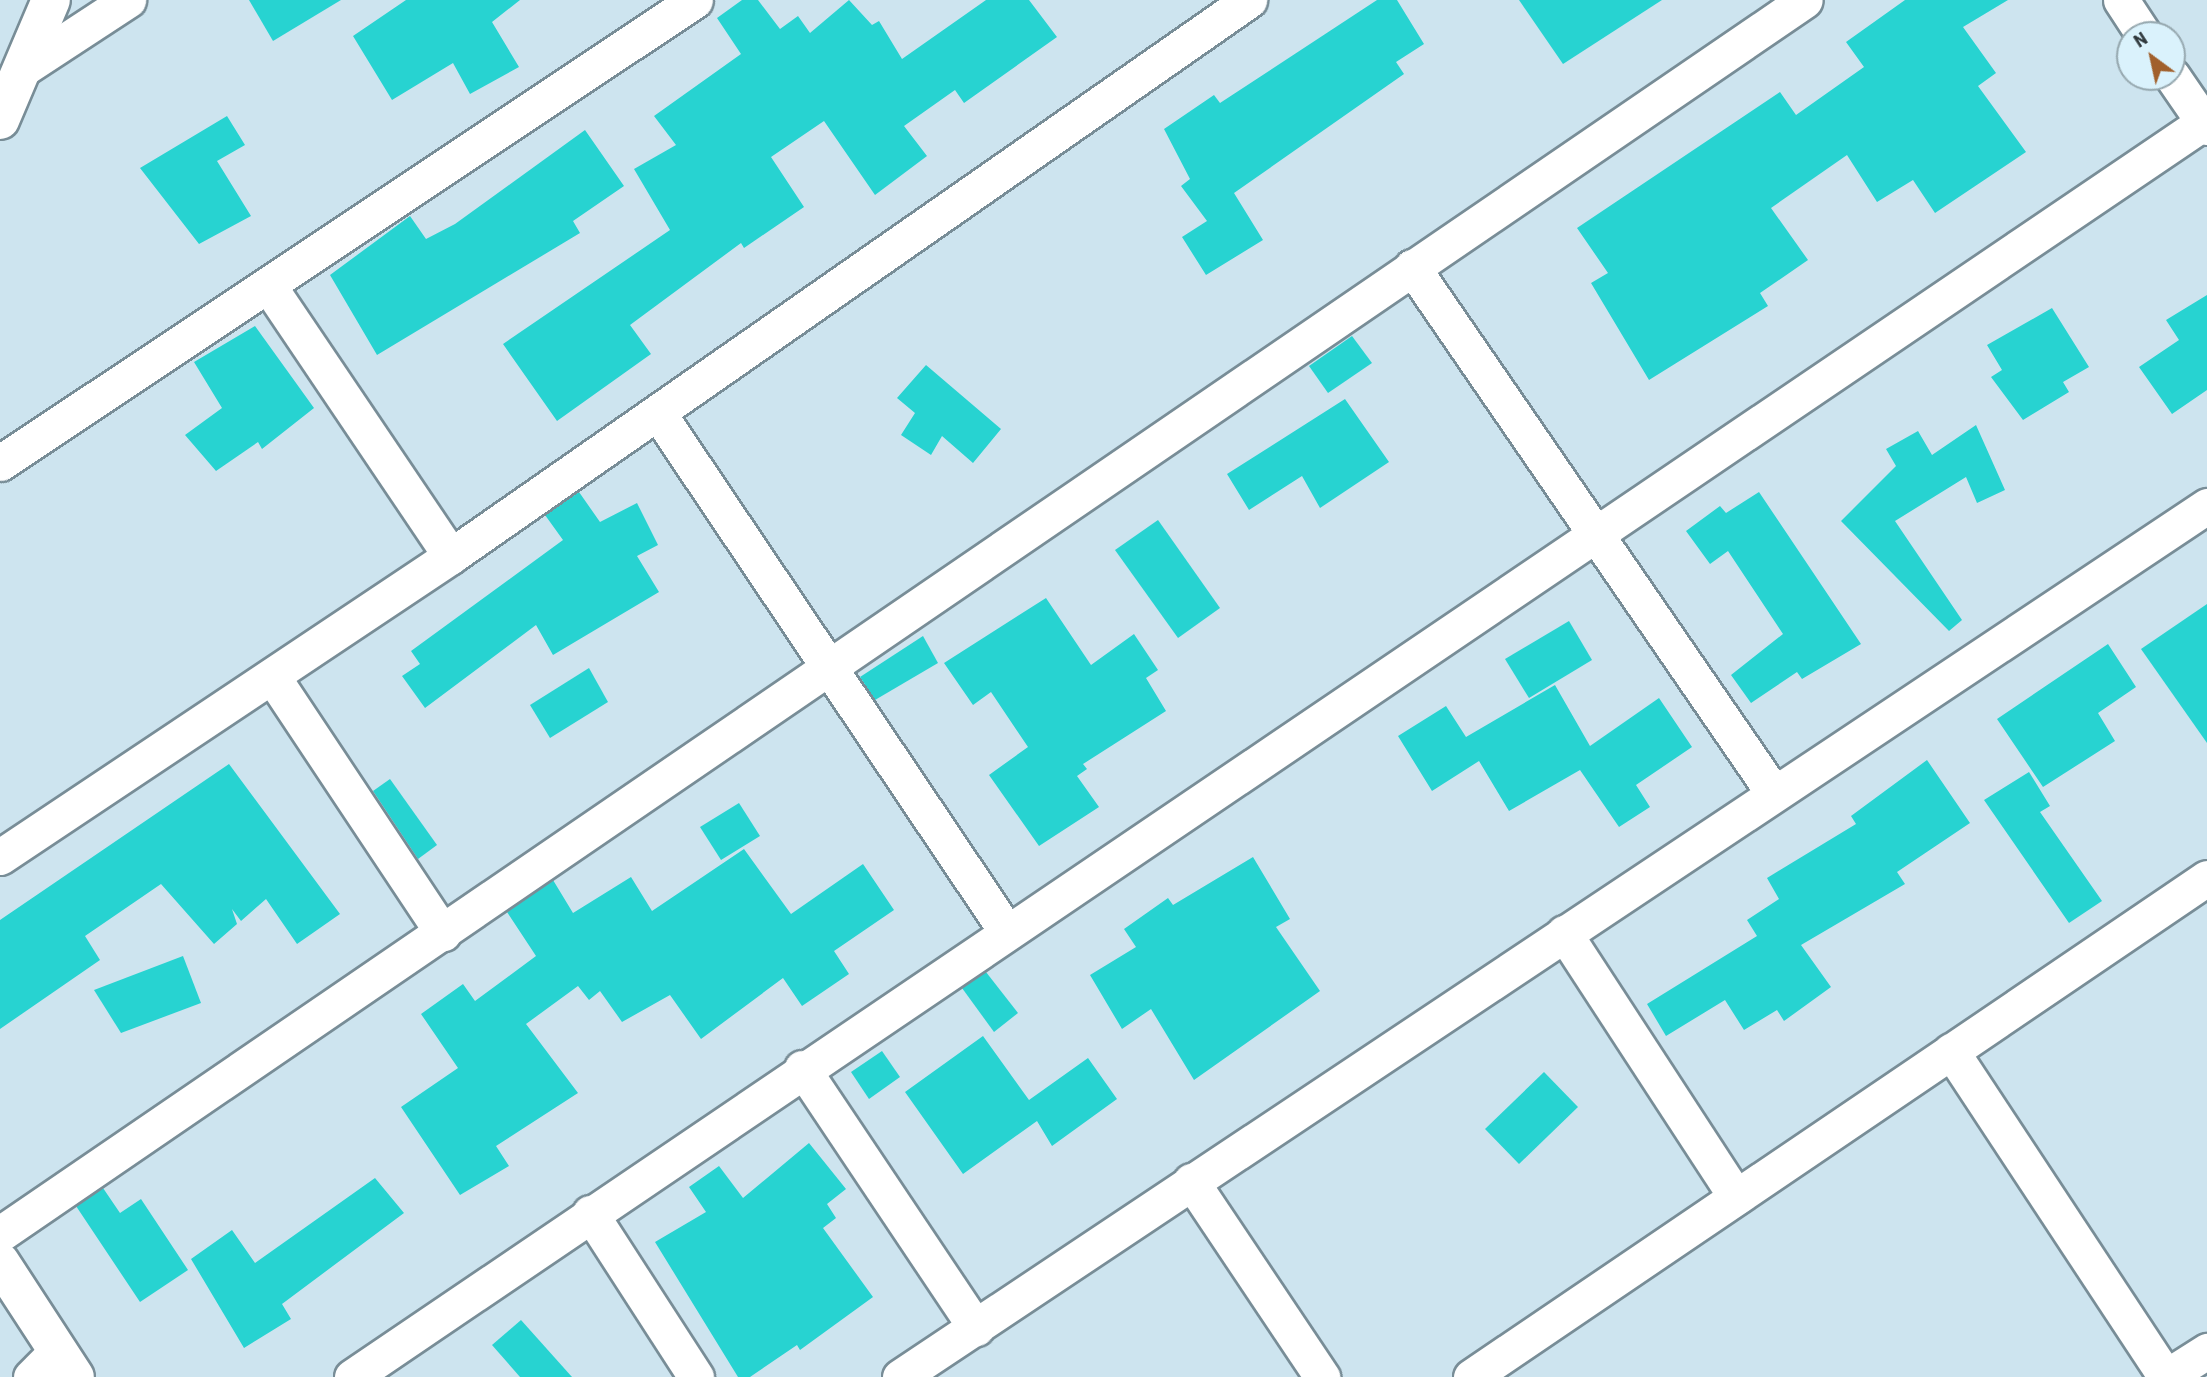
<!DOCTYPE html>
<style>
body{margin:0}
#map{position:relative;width:2207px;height:1377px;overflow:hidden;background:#cde4ef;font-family:"Roboto Condensed",sans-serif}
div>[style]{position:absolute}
.building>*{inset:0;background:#27d3d1}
.roads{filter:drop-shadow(2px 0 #788d97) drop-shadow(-2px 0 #788d97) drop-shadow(0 2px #788d97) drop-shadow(0 -2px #788d97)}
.street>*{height:35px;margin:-17.5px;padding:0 17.5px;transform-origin:17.5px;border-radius:17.5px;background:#fff}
.secondary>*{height:38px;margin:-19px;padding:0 19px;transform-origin:19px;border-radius:19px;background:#fff}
span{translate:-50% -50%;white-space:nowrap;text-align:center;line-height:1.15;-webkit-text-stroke:5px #daf2fc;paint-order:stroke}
.north{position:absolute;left:2116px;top:21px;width:70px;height:70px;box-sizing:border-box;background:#daf2fc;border:2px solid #96a8af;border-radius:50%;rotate:327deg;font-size:19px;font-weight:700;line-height:28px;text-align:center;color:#2f383c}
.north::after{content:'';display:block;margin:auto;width:24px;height:32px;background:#a1602c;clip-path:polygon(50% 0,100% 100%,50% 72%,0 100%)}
</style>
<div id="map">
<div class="building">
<i style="clip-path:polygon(249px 0,341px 0,273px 41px)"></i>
<i style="clip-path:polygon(406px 0,520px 0,492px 22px,519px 67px,470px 94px,453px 63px,392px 100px,353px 36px)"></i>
<i style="clip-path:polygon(742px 0,758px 0,780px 29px,798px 16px,810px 33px,849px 0,872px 25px,879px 21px,902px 59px,986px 0,1029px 0,1057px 37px,964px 103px,955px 90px,904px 126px,927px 156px,875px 195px,824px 121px,771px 157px,804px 207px,744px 248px,741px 243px,630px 325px,651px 354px,557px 421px,503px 344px,670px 230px,634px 169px,676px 145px,654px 116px,741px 54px,717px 18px)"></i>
<i style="clip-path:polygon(1377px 0,1397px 0,1424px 44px,1396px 62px,1404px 74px,1234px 193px,1263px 240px,1206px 275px,1182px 237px,1207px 221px,1181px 186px,1190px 179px,1164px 129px,1214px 95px,1220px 103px)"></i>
<i style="clip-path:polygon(1519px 0,1662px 0,1563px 64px)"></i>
<i style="clip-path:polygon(1905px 0,2008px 0,1963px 27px,1996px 73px,1978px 86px,2026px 152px,1935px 213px,1913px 180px,1877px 202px,1847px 155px,1771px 208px,1808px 260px,1760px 293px,1768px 306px,1649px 380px,1591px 283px,1608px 273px,1577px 228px,1780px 92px,1796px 115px,1864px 67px,1846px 42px)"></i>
<i style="clip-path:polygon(227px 116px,245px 145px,217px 161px,251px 216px,199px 244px,140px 168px)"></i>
<i style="clip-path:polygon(585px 130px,624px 186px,573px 221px,580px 233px,377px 355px,330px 275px,410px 216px,426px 239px,455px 224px)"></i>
<i style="clip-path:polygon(2207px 295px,2207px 390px,2172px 414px,2139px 367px,2179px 340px,2166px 320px)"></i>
<i style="clip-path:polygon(2052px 308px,2089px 367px,2063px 382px,2069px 392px,2023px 420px,1991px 377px,2002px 370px,1987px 345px)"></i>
<i style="clip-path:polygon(255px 326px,314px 408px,262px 449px,258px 442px,216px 471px,185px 435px,222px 408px,194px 362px)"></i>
<i style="clip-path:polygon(1352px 336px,1372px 363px,1328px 393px,1309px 366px)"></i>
<i style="clip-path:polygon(926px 365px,1001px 429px,973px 463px,942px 436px,931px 455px,901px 435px,915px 413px,897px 398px)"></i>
<i style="clip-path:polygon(1345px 399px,1389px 462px,1320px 508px,1302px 476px,1249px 510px,1227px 474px)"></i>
<i style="clip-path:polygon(1976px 425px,2005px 490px,1977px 503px,1966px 477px,1895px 521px,1962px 620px,1949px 631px,1841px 521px,1896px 466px,1886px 449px,1918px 431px,1932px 455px)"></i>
<i style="clip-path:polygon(579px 492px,600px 522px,637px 503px,658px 545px,637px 556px,659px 592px,553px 655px,536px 625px,425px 708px,402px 676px,420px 664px,411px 651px,563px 540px,545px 515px)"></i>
<i style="clip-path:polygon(1759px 492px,1861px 644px,1802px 679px,1797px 672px,1751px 703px,1731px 675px,1783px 634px,1728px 551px,1710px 564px,1686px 531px,1720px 506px,1726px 513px)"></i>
<i style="clip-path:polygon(1158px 520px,1220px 608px,1178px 638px,1115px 550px)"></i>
<i style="clip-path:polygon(1046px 598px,1091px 665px,1134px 634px,1158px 670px,1146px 678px,1166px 711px,1083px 764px,1087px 769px,1077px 776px,1099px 807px,1039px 846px,989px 775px,1028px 747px,991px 692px,973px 705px,944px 663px)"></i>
<i style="clip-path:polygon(2207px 604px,2207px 743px,2141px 649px)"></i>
<i style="clip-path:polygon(1569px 621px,1592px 660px,1529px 698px,1505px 659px)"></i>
<i style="clip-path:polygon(923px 636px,938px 663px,875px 700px,860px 677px)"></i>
<i style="clip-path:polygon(2108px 644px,2136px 687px,2098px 713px,2115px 741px,2043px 787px,1997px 719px)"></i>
<i style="clip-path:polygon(589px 668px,608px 702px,550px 738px,530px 705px)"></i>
<i style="clip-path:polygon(1555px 685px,1590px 746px,1659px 698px,1692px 747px,1636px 785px,1650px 807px,1619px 827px,1580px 770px,1509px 811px,1479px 761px,1432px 791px,1398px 736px,1446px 706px,1466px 737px)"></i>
<i style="clip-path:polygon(1927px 760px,1970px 823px,1897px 872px,1905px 884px,1801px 945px,1831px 987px,1784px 1021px,1777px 1010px,1744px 1030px,1725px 1000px,1666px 1036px,1647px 1004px,1757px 936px,1747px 920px,1779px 899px,1767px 878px,1856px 824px,1851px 816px)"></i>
<i style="clip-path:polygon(229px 764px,340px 914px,297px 944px,266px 899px,241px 921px,232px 909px,237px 924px,214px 944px,161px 884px,85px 936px,100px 960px,0 1029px,0 920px)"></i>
<i style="clip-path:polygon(2029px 772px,2050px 806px,2040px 812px,2102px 901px,2069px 923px,1984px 800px)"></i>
<i style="clip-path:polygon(390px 779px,437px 845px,418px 859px,373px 791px)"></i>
<i style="clip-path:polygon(739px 803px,760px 836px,721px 860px,700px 827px)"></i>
<i style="clip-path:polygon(744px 849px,791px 914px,863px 864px,894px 910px,834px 951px,849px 974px,802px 1006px,783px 978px,701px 1039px,670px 995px,622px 1022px,600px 991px,589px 1000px,578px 986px,526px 1024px,578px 1093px,496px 1146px,509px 1166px,460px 1195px,401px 1107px,458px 1068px,421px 1014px,463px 984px,475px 1001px,536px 956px,507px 912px,553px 880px,573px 913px,631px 877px,652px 911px)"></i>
<i style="clip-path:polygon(1253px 857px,1290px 919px,1276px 927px,1320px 991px,1194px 1080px,1151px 1009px,1122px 1029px,1090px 975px,1136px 947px,1124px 929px,1168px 898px,1173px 905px)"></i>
<i style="clip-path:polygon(183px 956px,201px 1003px,121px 1033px,94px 990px)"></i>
<i style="clip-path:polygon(986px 972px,1018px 1013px,994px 1032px,962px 988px)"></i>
<i style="clip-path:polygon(983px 1036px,1029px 1100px,1088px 1058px,1117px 1099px,1052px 1146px,1037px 1121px,963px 1174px,905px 1092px)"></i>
<i style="clip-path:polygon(882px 1051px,900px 1077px,869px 1099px,851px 1072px)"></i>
<i style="clip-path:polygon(1544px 1072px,1578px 1107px,1519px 1164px,1485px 1129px)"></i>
<i style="clip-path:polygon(809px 1143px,846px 1189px,827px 1204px,836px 1218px,823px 1228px,873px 1297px,800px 1350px,797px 1345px,750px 1377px,738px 1377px,655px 1242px,706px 1212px,689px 1187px,719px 1166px,743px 1198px)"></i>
<i style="clip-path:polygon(375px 1178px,404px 1213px,282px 1304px,291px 1319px,244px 1348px,191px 1259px,232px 1230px,255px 1263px)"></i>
<i style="clip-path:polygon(103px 1188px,120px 1213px,141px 1199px,188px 1270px,140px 1302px,76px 1206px)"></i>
<i style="clip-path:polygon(521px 1320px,572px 1377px,520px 1377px,492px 1345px)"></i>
</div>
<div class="roads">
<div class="street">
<i style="left:2121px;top:0;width:42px;rotate:56.7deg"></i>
<i style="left:27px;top:66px;width:121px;rotate:-33.2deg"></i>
<i style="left:2172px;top:76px;width:62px;rotate:55.5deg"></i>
<i style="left:1412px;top:267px;width:637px;rotate:55.49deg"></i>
<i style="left:268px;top:285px;width:327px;rotate:56deg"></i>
<i style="left:658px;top:413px;width:622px;rotate:56.08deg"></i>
<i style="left:0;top:463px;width:835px;rotate:-33.67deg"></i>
<i style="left:272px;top:676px;width:309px;rotate:56.4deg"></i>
<i style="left:0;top:857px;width:542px;rotate:-33.72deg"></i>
<i style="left:451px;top:556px;width:973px;rotate:-34.87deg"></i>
<i style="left:1564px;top:933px;width:315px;rotate:56.9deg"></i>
<i style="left:1951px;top:1051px;width:391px;rotate:56.6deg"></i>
<i style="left:802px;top:1068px;width:313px;rotate:56.2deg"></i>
<i style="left:1191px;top:1181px;width:236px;rotate:56.2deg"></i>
<i style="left:590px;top:1213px;width:195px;rotate:57.1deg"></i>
<i style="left:0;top:1234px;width:2186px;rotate:-34.36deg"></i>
<i style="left:31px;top:1377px;width:37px;rotate:-45deg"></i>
<i style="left:352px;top:1377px;width:2241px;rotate:-34.12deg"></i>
<i style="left:900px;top:1377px;width:1571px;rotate:-33.68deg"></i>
<i style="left:1471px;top:1377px;width:889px;rotate:-34.14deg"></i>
<i style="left:2166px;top:1377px;width:49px;rotate:-32.4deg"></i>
</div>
<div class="secondary">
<i style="left:0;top:120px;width:130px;rotate:-67deg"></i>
<i style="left:0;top:1262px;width:137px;rotate:56.9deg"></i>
</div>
</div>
<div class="north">N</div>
</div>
